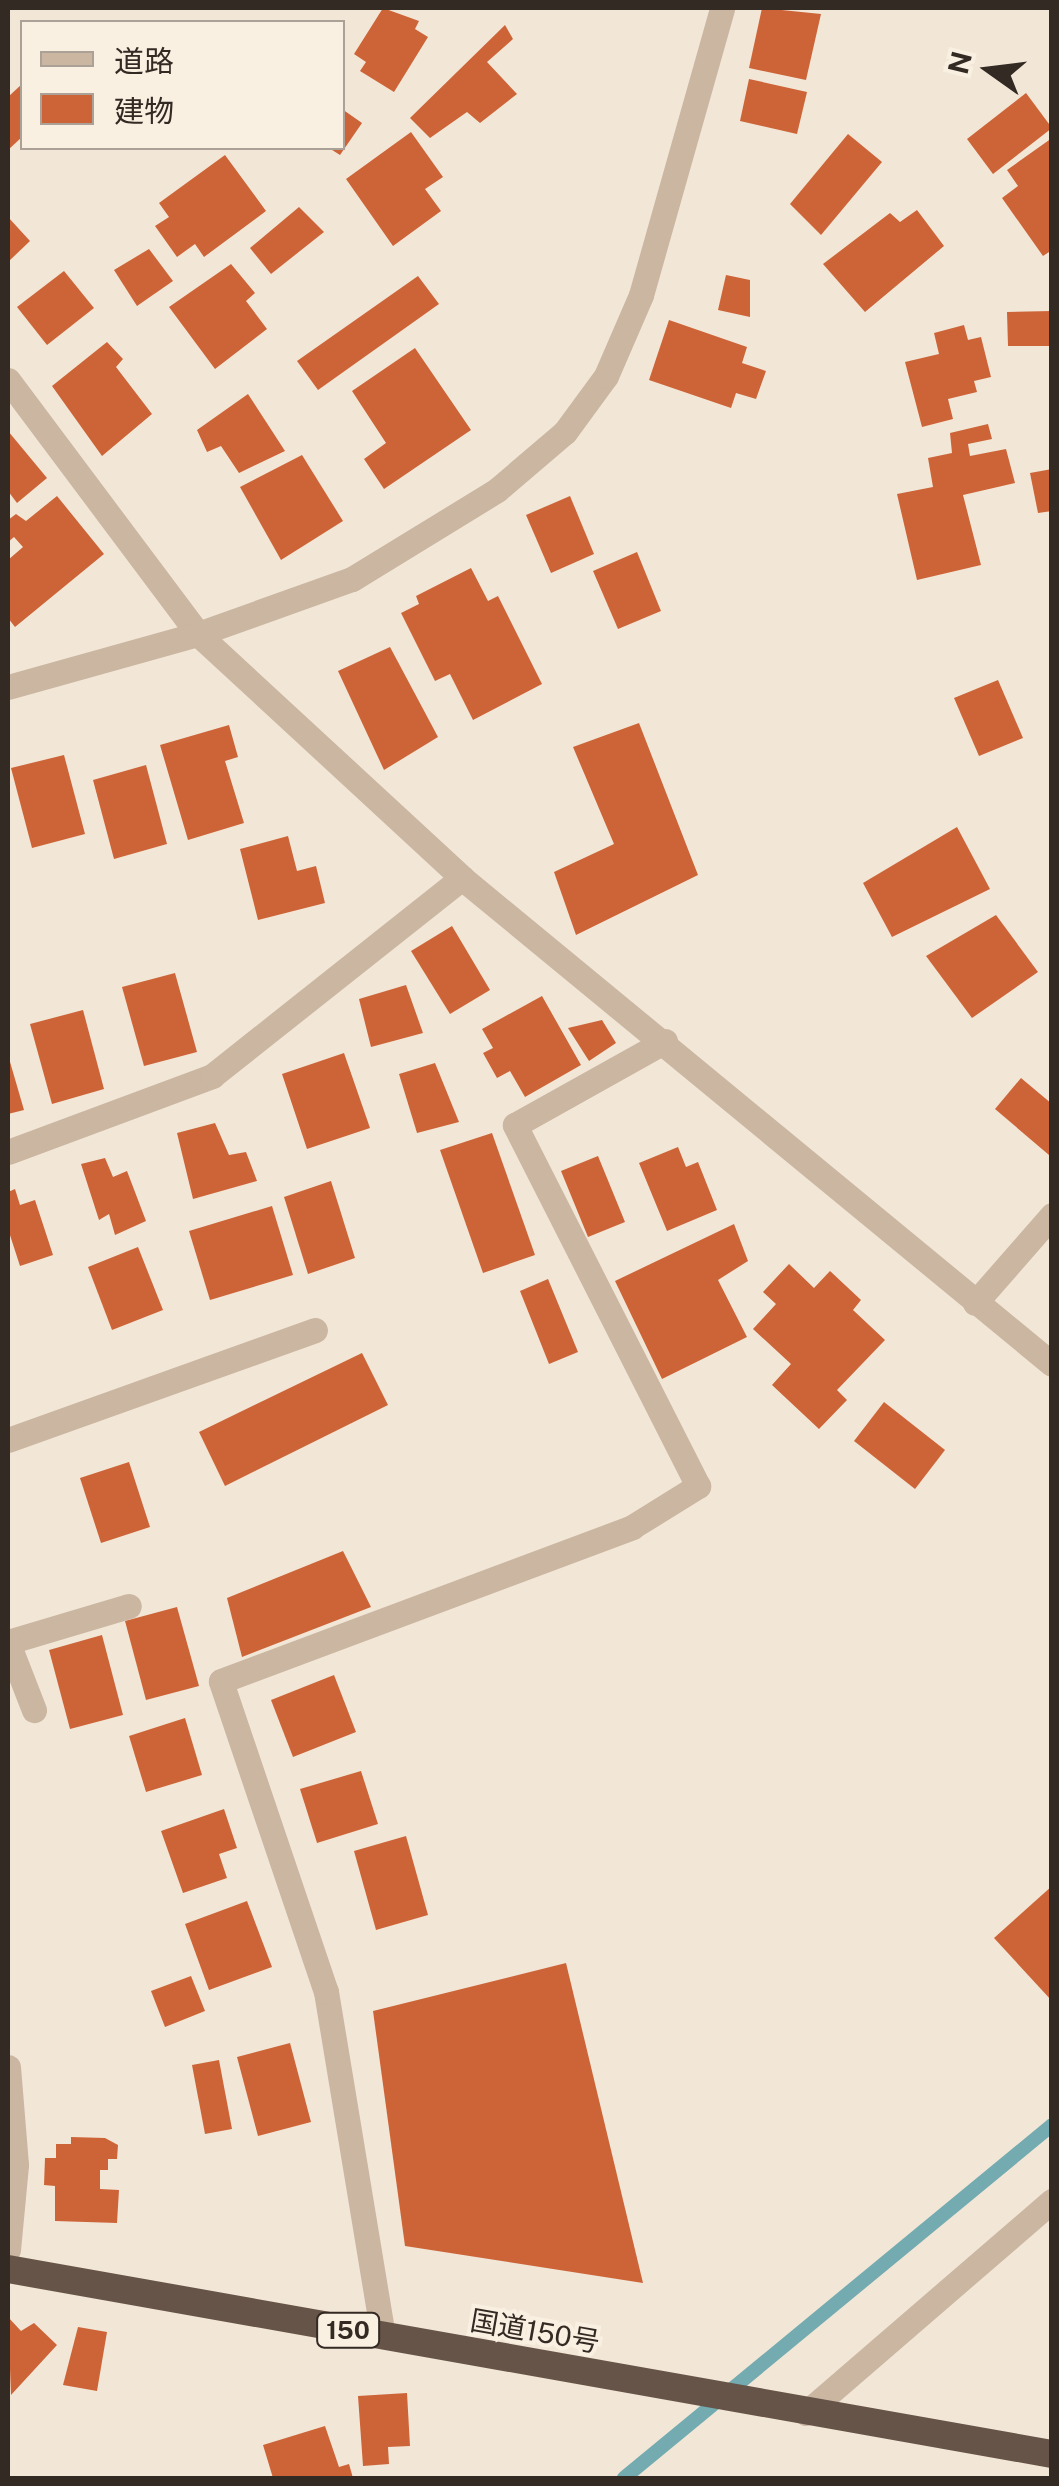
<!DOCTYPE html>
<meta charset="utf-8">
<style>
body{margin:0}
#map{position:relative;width:1059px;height:2486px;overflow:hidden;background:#f2e6d6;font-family:"Public Sans","Noto Sans JP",sans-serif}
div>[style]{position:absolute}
.stream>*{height:14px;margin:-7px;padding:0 7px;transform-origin:7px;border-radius:7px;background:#73abb1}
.building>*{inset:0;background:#cd6438}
.service>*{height:25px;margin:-12.5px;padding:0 12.5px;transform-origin:12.5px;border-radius:12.5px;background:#cab6a1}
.minor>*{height:25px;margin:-12.5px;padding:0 12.5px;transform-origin:12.5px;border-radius:12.5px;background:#cab6a1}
.tertiary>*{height:25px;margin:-12.5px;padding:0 12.5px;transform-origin:12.5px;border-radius:12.5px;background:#cab6a1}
.trunk>*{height:28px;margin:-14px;padding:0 14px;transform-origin:14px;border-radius:14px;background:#665448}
span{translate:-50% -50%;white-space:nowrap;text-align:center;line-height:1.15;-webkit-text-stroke:8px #faf0e2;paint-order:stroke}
.shield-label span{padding:2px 8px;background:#faf0e2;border:2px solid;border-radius:8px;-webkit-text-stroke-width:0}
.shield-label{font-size:25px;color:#342a24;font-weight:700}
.street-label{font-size:28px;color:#342a24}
.frame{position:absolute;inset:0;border:10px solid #342a24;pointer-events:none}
.legend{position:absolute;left:20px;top:20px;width:325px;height:130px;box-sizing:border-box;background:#faf0e2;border:2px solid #aba196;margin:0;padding:12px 18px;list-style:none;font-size:30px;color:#342a24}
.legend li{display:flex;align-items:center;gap:20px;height:50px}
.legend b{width:50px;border:2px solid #aba196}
.north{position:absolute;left:939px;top:20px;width:100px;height:100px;-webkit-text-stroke:8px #faf0e2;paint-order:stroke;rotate:284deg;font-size:28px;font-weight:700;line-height:40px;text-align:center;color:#342a24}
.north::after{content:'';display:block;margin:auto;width:35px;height:45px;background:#342a24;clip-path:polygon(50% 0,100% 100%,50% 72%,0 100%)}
</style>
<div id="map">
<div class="stream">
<i style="left:624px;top:2478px;width:555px;rotate:-39.51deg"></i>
</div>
<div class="building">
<i style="clip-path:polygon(383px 8px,419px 21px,415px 29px,428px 37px,394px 92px,360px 71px,366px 62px,354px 54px)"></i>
<i style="clip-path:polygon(762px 8px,821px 14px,806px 80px,749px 68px)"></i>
<i style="clip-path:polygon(505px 25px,513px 39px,487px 62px,517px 94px,480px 123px,467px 112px,430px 138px,410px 118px)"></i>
<i style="clip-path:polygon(749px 79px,807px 92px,797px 134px,740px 121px)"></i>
<i style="clip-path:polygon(22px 84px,22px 137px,8px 150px,8px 97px)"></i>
<i style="clip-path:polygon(1026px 93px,1052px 128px,993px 174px,967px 139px)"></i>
<i style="clip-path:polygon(342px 109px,362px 123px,340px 155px,329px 148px,342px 148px)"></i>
<i style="clip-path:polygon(411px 132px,443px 177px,425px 189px,441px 211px,393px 246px,346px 179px)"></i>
<i style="clip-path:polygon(848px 134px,882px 162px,821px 235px,790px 204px)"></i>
<i style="clip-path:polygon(1052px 138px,1052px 250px,1043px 256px,1002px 198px,1018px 186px,1007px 170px)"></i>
<i style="clip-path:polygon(225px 155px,266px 211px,204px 257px,195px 244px,177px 257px,155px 226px,169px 217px,159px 203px)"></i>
<i style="clip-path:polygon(299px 207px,324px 232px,271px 274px,250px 248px)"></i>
<i style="clip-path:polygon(917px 210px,944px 246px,865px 312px,823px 264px,890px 213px,900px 222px)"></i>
<i style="clip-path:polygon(8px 217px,30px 241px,8px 262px)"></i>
<i style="clip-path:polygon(149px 249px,173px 281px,137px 306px,114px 270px)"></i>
<i style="clip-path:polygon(231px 264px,255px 293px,246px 301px,267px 329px,215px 369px,169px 307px)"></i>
<i style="clip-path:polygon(64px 271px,94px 308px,47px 345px,17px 307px)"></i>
<i style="clip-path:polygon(726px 275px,750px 280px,750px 317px,718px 310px)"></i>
<i style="clip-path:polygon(418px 276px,439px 304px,318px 390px,297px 361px)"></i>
<i style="clip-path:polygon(1052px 311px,1052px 346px,1008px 346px,1007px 312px)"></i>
<i style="clip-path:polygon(669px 320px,747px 347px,742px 363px,766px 371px,756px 399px,736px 393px,731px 408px,649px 380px)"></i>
<i style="clip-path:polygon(964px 325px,968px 340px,981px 337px,991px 377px,974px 381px,977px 392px,948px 399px,953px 419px,922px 427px,905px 362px,939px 354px,934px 333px)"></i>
<i style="clip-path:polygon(107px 342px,123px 359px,116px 367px,152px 414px,102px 456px,52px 386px)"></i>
<i style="clip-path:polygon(415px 348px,471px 430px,384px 489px,364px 459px,386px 443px,352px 391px)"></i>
<i style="clip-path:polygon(248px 394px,285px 451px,239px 473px,221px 446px,207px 452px,197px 430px)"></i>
<i style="clip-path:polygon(988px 424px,992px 439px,968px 444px,970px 456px,1006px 449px,1015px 483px,963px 495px,981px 565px,917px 580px,897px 494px,933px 487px,928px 458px,952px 453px,950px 433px)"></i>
<i style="clip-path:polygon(8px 431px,47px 478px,17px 503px,8px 491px)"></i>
<i style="clip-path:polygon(302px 455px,343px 521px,281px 560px,240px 487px)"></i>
<i style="clip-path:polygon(1052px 469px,1052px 511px,1038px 513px,1030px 473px)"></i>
<i style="clip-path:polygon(57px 496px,104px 554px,15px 627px,8px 618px,8px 560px,23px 547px,14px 537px,8px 542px,8px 520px,16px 514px,26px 521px)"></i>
<i style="clip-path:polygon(570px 496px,594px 554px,551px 573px,526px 515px)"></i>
<i style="clip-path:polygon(637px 552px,661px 611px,618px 629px,593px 571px)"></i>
<i style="clip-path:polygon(471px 568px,488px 601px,498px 596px,542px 684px,473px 720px,450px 674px,435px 681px,401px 613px,419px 604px,416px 596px)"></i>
<i style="clip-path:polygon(390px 647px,438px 737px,384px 770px,338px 671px)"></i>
<i style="clip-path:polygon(998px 680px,1023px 738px,979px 756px,954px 698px)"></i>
<i style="clip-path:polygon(639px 723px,698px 875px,576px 935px,554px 872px,614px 844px,573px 747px)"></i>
<i style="clip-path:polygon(229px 725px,238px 757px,225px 761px,244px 823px,188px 840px,160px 745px)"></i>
<i style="clip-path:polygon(64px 755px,85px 834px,32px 848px,11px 768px)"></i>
<i style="clip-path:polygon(146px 765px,167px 844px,114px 859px,93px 780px)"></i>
<i style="clip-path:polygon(957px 827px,990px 889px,892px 937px,863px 883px)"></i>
<i style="clip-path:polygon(288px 836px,297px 871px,316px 866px,325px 903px,258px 920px,240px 849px)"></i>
<i style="clip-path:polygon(996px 915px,1038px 972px,972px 1018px,926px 956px)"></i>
<i style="clip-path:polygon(452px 926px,490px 990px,450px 1014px,411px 951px)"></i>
<i style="clip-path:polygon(175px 973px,197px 1052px,144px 1066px,122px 987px)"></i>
<i style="clip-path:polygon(406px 985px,423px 1033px,371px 1047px,359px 999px)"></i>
<i style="clip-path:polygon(542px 996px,581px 1065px,525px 1097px,510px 1071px,497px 1078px,483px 1053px,493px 1048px,482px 1029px)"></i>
<i style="clip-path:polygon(83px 1010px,104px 1089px,52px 1104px,30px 1024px)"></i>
<i style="clip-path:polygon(602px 1020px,616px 1043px,589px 1061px,568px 1028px)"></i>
<i style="clip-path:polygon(344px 1053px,370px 1128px,307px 1149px,282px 1074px)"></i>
<i style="clip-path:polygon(8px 1055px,24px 1110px,8px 1114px)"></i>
<i style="clip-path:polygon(435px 1063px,459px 1122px,417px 1133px,399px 1074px)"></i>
<i style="clip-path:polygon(1021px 1078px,1052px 1104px,1049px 1155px,995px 1109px)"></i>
<i style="clip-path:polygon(215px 1123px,229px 1155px,246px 1152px,257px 1181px,193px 1199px,177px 1133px)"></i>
<i style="clip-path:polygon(492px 1133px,535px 1255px,483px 1273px,440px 1150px)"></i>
<i style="clip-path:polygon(678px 1147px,686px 1167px,698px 1162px,717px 1210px,667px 1231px,639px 1163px)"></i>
<i style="clip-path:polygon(598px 1156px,625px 1222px,588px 1237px,561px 1171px)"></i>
<i style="clip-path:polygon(105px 1158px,113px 1177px,127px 1171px,146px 1221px,115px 1235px,109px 1214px,99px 1220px,81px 1164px)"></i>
<i style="clip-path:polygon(331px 1181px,355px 1258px,308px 1274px,284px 1197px)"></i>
<i style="clip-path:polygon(15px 1189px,20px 1205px,35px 1200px,53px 1255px,20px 1266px,8px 1229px,8px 1192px)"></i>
<i style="clip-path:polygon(272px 1206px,293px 1275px,210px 1300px,189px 1231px)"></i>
<i style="clip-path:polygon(734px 1224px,748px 1261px,718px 1280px,747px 1337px,662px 1379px,615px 1281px)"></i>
<i style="clip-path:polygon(138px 1247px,163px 1310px,112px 1330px,88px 1267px)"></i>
<i style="clip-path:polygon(789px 1264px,814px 1288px,830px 1271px,861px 1300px,853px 1310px,885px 1340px,837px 1390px,847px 1400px,819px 1429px,772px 1385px,791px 1364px,753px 1329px,776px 1304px,763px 1292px)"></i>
<i style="clip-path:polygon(548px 1279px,578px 1352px,549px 1364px,520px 1291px)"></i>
<i style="clip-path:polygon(362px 1353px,388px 1405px,225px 1486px,199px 1432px)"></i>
<i style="clip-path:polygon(884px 1402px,945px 1450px,915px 1489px,854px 1441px)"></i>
<i style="clip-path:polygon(129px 1462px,150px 1527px,101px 1543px,80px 1478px)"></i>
<i style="clip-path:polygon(343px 1551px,371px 1607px,242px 1657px,227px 1598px)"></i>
<i style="clip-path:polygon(177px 1607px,199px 1686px,146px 1700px,125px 1621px)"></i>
<i style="clip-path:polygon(102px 1635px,123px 1715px,70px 1729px,49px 1650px)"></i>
<i style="clip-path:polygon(334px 1675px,356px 1732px,293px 1757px,271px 1700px)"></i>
<i style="clip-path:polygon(185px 1718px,202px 1775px,146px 1792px,129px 1736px)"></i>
<i style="clip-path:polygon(361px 1771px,378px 1824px,317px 1843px,300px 1789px)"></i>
<i style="clip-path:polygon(224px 1809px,237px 1848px,219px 1854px,227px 1878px,183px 1893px,161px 1831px)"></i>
<i style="clip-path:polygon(406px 1836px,428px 1915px,376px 1930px,354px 1851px)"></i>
<i style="clip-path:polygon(1052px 1886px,1052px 2001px,994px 1938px)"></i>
<i style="clip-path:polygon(247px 1901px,272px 1967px,209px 1990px,185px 1924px)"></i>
<i style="clip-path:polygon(566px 1963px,643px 2283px,405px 2246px,373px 2011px)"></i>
<i style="clip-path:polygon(191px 1976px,205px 2011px,165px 2027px,151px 1991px)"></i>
<i style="clip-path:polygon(290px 2043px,311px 2122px,258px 2136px,237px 2057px)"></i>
<i style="clip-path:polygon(219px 2060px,232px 2129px,205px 2134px,192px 2065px)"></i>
<i style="clip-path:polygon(71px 2137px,105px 2138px,118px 2145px,117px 2159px,108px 2159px,108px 2170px,100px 2170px,100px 2189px,119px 2190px,117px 2223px,55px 2221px,55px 2186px,44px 2185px,45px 2158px,56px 2158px,56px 2144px,71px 2144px)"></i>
<i style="clip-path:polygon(8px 2317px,21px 2331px,34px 2323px,57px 2345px,11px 2395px)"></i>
<i style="clip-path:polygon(78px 2327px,107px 2332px,97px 2391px,63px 2385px)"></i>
<i style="clip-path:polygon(407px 2393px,410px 2446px,388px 2447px,389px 2464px,363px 2466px,358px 2396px)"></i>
<i style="clip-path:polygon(325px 2426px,339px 2467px,349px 2464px,353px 2478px,273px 2478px,263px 2445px)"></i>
</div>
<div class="service">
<i style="left:8px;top:2067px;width:98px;rotate:85.3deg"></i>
<i style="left:16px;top:2165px;width:85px;rotate:95.4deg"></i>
<i style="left:383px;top:2336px;width:349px;rotate:-99.4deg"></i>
<i style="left:326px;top:1992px;width:328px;rotate:-108.7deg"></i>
<i style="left:221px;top:1681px;width:439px;rotate:-20.5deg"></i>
<i style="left:632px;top:1527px;width:78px;rotate:-31.8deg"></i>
<i style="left:698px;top:1486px;width:405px;rotate:-116.9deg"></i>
<i style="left:515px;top:1125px;width:172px;rotate:-29.2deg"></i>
</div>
<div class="minor">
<i style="left:8px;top:380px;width:317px;rotate:53.2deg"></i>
<i style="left:198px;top:634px;width:359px;rotate:42.7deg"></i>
<i style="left:462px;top:878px;width:764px;rotate:39.48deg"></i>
<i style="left:8px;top:687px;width:197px;rotate:-15.6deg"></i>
<i style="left:198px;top:634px;width:164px;rotate:-19.7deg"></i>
<i style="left:352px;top:579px;width:170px;rotate:-31.5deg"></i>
<i style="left:497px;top:490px;width:89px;rotate:-40.5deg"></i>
<i style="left:565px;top:432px;width:69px;rotate:-53.8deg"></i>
<i style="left:606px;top:376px;width:88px;rotate:-66.6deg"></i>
<i style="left:641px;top:295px;width:298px;rotate:-74.2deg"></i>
<i style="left:8px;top:1152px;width:218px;rotate:-20.4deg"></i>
<i style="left:212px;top:1076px;width:319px;rotate:-38.4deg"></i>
<i style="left:975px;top:1303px;width:117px;rotate:-48.8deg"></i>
<i style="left:8px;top:1440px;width:326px;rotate:-19.7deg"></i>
<i style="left:8px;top:1642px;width:126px;rotate:-16.6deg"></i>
<i style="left:8px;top:1643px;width:72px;rotate:68.8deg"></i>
</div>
<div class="tertiary">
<i style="left:806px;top:2413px;width:325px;rotate:-40.8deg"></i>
</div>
<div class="trunk">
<i style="left:8px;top:2269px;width:1060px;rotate:10.05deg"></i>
</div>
<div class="shield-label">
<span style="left:348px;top:2330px">150</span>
</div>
<div class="street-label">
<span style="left:535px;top:2331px;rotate:10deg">国道150号</span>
</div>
<div class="frame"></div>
<ul class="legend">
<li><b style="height:12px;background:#cab6a1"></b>道路</li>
<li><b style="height:28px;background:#cd6438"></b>建物</li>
</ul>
<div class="north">N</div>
</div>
